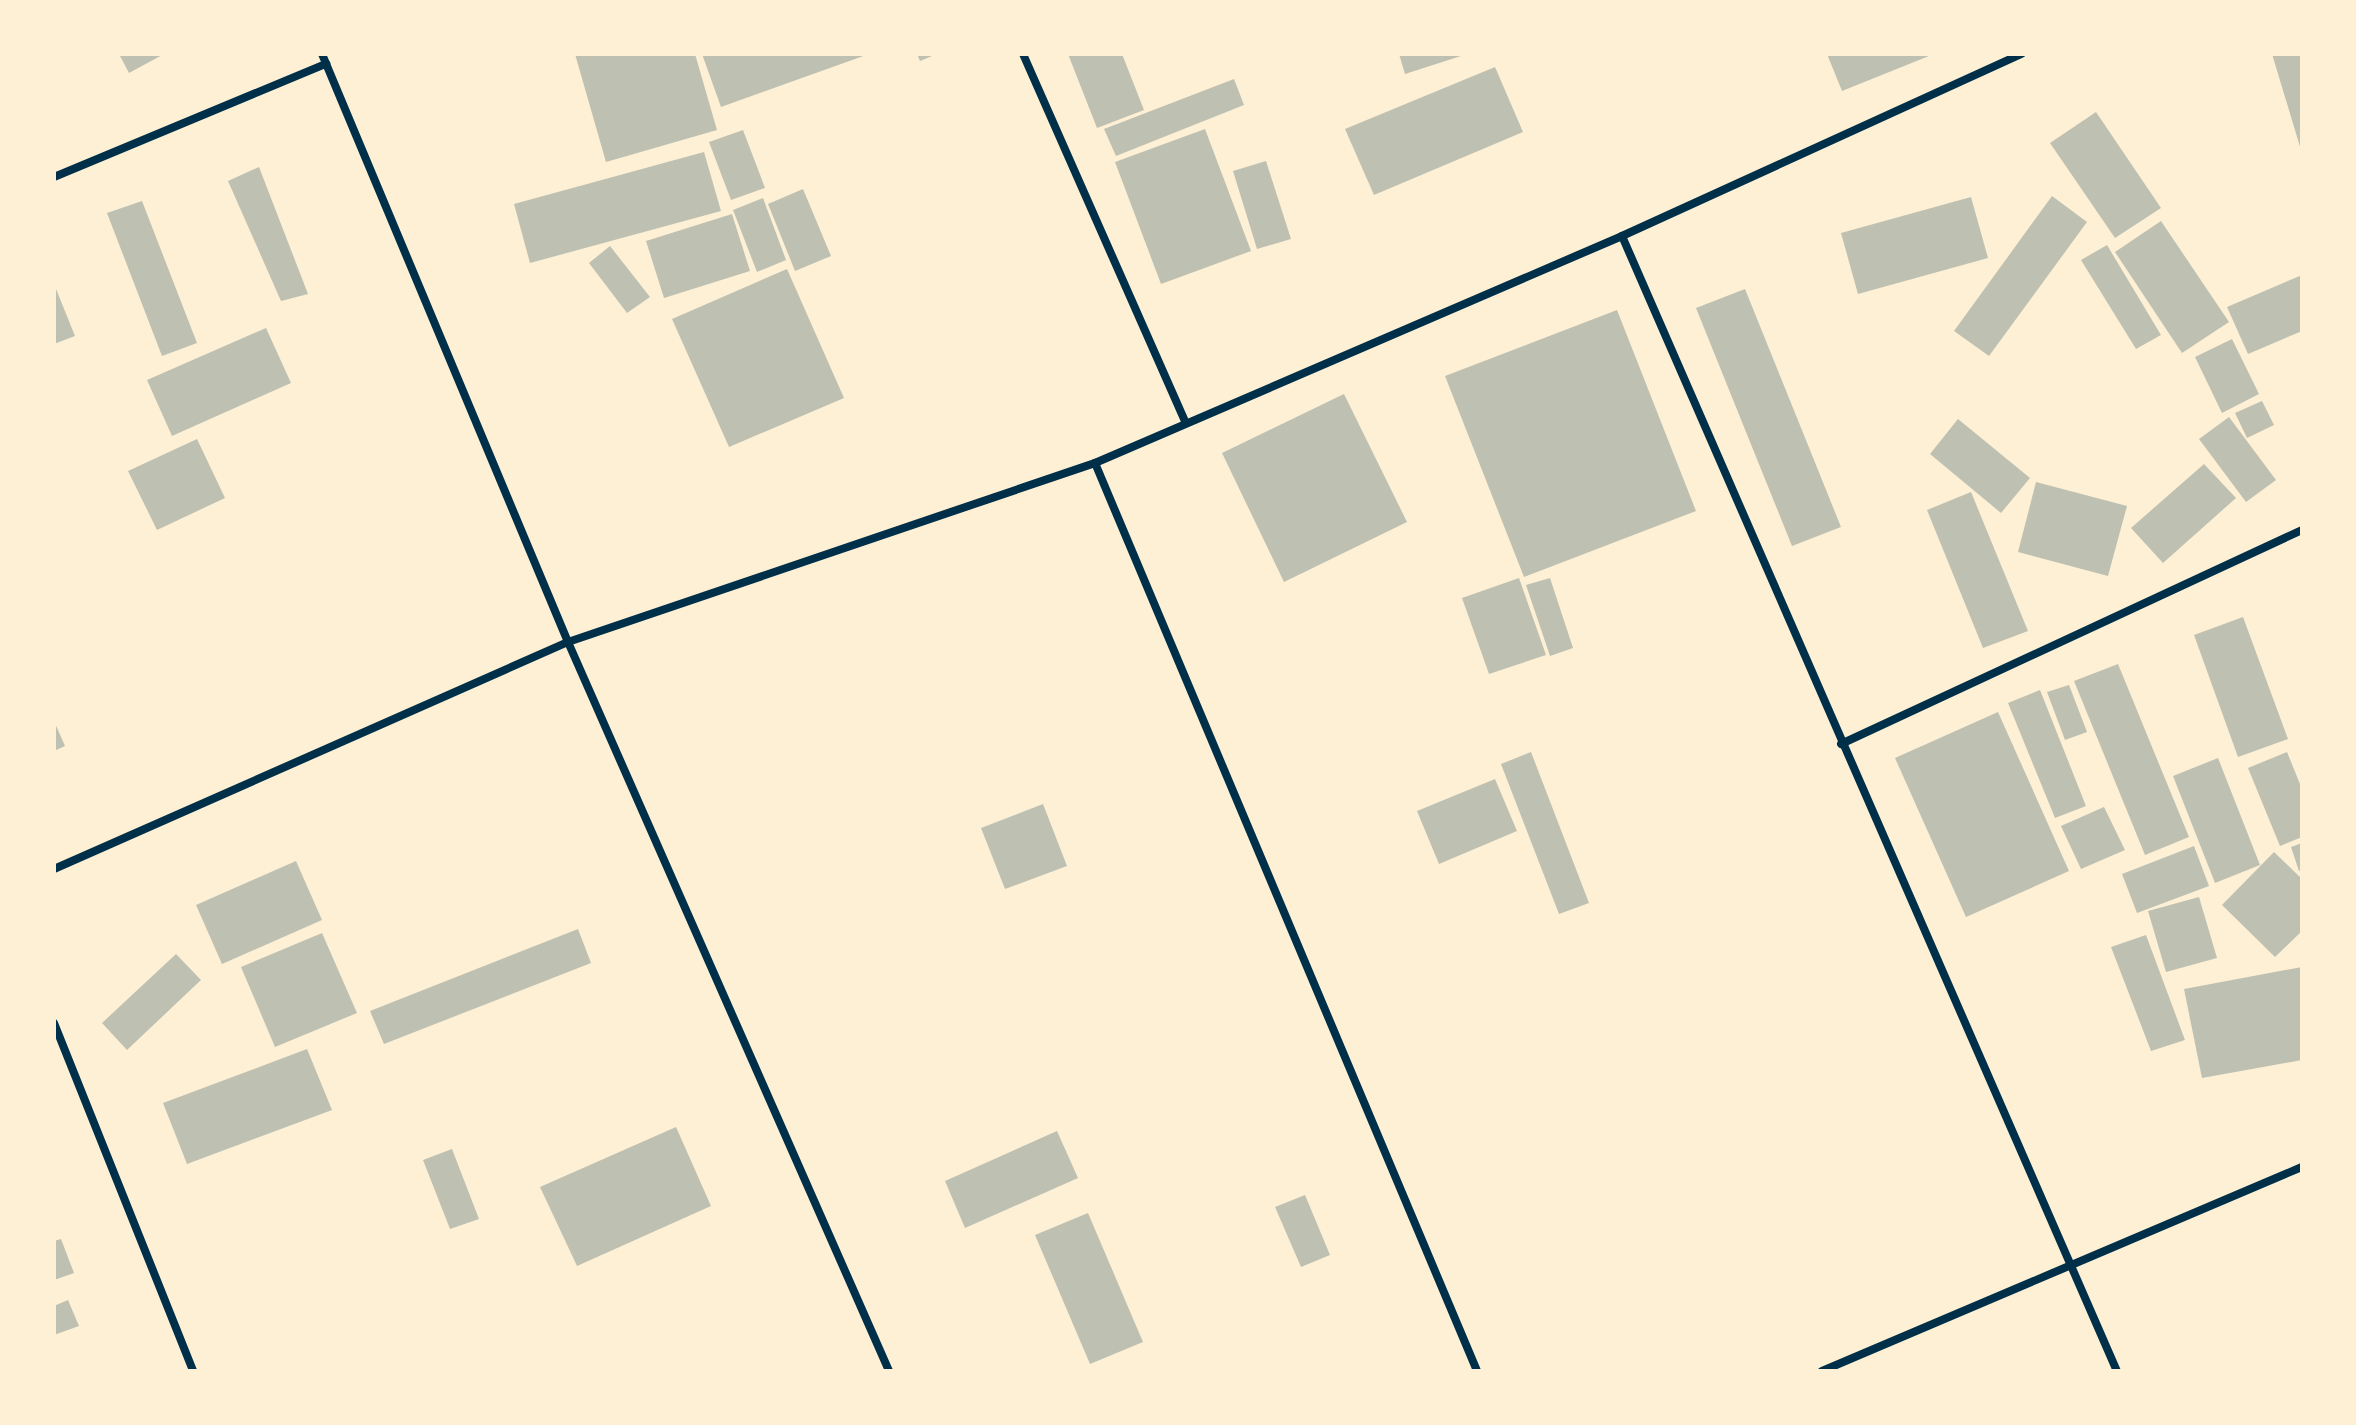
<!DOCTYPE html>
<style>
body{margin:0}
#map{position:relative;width:2356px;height:1425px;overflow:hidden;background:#fdf0d5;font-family:"Exo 2",sans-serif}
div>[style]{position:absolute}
.building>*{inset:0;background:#bec0b2}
.minor>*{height:8px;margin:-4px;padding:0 4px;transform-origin:4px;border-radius:4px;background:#003049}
span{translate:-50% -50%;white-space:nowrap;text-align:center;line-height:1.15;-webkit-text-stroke:8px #fdf0d5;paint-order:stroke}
.frame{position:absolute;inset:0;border:56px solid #fdf0d5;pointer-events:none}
</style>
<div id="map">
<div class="building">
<i style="clip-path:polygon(119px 54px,164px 54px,129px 73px)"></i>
<i style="clip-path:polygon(575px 54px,695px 54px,717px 130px,606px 162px)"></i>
<i style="clip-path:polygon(702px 54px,869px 54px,721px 107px)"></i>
<i style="clip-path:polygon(917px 54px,937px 54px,920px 61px)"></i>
<i style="clip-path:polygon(1068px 54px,1122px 54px,1144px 110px,1097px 128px)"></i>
<i style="clip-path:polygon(1399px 54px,1464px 54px,1464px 55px,1405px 74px)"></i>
<i style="clip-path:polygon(1827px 54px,1934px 54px,1842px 91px)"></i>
<i style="clip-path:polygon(2272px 54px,2302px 54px,2302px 150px,2301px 150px)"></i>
<i style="clip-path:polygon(1495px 67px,1523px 132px,1374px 195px,1345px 129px)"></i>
<i style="clip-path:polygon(1234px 79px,1244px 105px,1116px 156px,1104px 129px)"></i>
<i style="clip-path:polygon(2096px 112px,2161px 208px,2115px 238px,2050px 143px)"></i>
<i style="clip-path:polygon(1205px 129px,1251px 251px,1161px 284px,1115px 162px)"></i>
<i style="clip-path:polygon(743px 130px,765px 188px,731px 200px,709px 142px)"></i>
<i style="clip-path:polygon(704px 152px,721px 211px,530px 263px,514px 204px)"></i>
<i style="clip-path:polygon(1266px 161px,1291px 239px,1257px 249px,1233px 171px)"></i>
<i style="clip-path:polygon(259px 167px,308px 294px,281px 301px,228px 181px)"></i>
<i style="clip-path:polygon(803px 189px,831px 256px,795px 271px,768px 204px)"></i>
<i style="clip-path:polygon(2052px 196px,2087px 222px,1989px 356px,1954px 331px)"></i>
<i style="clip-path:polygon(1971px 197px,1988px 258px,1858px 294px,1841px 233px)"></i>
<i style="clip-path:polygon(763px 198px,786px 260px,757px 272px,733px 210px)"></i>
<i style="clip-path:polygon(142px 201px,197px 343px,162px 356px,107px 213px)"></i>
<i style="clip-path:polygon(732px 214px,750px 271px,664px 298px,646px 241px)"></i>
<i style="clip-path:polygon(2161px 221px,2229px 322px,2182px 353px,2115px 252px)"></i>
<i style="clip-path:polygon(2107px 245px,2161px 335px,2136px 349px,2081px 260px)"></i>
<i style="clip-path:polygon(610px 246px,650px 297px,627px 313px,589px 263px)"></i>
<i style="clip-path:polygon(787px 269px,844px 398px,729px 447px,672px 319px)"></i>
<i style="clip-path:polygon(2302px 275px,2302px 331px,2248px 354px,2227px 307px)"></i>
<i style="clip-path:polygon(54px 284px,75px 336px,54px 344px)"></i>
<i style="clip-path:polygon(1745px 289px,1841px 527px,1792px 546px,1696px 308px)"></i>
<i style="clip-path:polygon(1617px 310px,1696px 511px,1524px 577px,1445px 376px)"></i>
<i style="clip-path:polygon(266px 328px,291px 383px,172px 436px,147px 380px)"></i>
<i style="clip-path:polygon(2232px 339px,2259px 394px,2222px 413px,2195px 357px)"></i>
<i style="clip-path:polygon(1344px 394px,1407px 522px,1284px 582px,1222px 453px)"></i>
<i style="clip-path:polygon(2262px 401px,2274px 425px,2247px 438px,2235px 413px)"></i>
<i style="clip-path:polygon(2229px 417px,2276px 480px,2246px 502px,2199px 439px)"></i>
<i style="clip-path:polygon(1958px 419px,2030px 478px,2001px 513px,1930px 454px)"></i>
<i style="clip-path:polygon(197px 439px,225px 498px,157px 530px,128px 471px)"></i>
<i style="clip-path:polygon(2204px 464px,2236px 498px,2163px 563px,2131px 528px)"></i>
<i style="clip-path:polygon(2036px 482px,2127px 506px,2108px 576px,2018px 552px)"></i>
<i style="clip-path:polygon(1971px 492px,2028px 631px,1983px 648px,1927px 510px)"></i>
<i style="clip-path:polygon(1519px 578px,1546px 655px,1489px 674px,1462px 598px)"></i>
<i style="clip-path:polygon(1550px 578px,1573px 648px,1550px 656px,1526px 585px)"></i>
<i style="clip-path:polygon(2243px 617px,2288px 739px,2238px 757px,2194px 635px)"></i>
<i style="clip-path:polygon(2118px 664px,2189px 837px,2145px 855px,2074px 681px)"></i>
<i style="clip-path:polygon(2069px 685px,2087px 732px,2065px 740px,2047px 692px)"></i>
<i style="clip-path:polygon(2040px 690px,2086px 806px,2055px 818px,2008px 703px)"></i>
<i style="clip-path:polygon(1998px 712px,2069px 871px,1966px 917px,1895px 758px)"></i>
<i style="clip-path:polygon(54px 721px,65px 746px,54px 751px)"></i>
<i style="clip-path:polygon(1531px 752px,1589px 903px,1559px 914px,1501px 764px)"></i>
<i style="clip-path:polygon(2287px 752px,2302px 789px,2302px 837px,2280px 846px,2248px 768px)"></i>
<i style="clip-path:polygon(2218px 758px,2260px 865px,2215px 883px,2173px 776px)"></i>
<i style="clip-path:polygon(1495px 779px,1517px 831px,1439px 864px,1417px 811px)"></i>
<i style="clip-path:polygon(1043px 804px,1067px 866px,1005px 889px,981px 828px)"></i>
<i style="clip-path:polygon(2104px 807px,2125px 850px,2081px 869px,2061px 826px)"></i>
<i style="clip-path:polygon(2302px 843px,2302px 870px,2299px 871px,2291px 847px)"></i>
<i style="clip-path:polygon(2194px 846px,2209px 886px,2137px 913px,2122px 874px)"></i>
<i style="clip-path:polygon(2274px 852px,2302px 879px,2302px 931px,2275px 957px,2222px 905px)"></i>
<i style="clip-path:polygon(296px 861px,322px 920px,222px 964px,196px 905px)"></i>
<i style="clip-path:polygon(2199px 897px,2217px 958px,2166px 972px,2148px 911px)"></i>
<i style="clip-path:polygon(578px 929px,591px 963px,384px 1044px,370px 1011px)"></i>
<i style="clip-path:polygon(322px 933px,357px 1013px,275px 1047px,241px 967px)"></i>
<i style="clip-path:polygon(2146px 935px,2185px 1040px,2151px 1051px,2111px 947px)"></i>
<i style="clip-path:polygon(176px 954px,201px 980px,127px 1050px,102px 1023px)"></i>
<i style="clip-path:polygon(2302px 967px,2302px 1060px,2202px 1078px,2184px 989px)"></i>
<i style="clip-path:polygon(307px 1049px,332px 1110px,187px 1164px,163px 1103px)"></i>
<i style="clip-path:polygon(676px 1127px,711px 1206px,577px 1266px,540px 1187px)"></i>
<i style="clip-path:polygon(1057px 1131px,1078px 1178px,965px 1228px,945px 1181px)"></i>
<i style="clip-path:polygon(452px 1149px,479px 1219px,450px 1229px,423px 1160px)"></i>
<i style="clip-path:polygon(1305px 1195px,1330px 1255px,1301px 1267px,1275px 1207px)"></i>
<i style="clip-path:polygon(1088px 1213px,1143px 1342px,1090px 1364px,1035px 1235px)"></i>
<i style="clip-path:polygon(61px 1239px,74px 1273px,54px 1280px,54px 1241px)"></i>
<i style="clip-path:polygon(68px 1300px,79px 1326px,54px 1335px,54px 1306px)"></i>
</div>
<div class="minor">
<i style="left:322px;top:54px;width:637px;rotate:67.3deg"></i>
<i style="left:568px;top:642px;width:797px;rotate:66.23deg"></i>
<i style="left:1023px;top:54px;width:403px;rotate:66.2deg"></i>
<i style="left:54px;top:177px;width:295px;rotate:-22.6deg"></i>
<i style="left:1622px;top:236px;width:1238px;rotate:66.44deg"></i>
<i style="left:1095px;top:463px;width:985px;rotate:67.18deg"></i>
<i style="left:1841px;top:744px;width:508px;rotate:-24.9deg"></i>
<i style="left:54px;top:869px;width:562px;rotate:-23.83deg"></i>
<i style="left:568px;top:642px;width:557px;rotate:-18.76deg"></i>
<i style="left:1095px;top:463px;width:574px;rotate:-23.3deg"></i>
<i style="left:1622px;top:236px;width:439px;rotate:-24.5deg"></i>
<i style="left:54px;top:1023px;width:375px;rotate:68.2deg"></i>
<i style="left:1822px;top:1371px;width:522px;rotate:-23.03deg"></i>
</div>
<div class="frame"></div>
</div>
